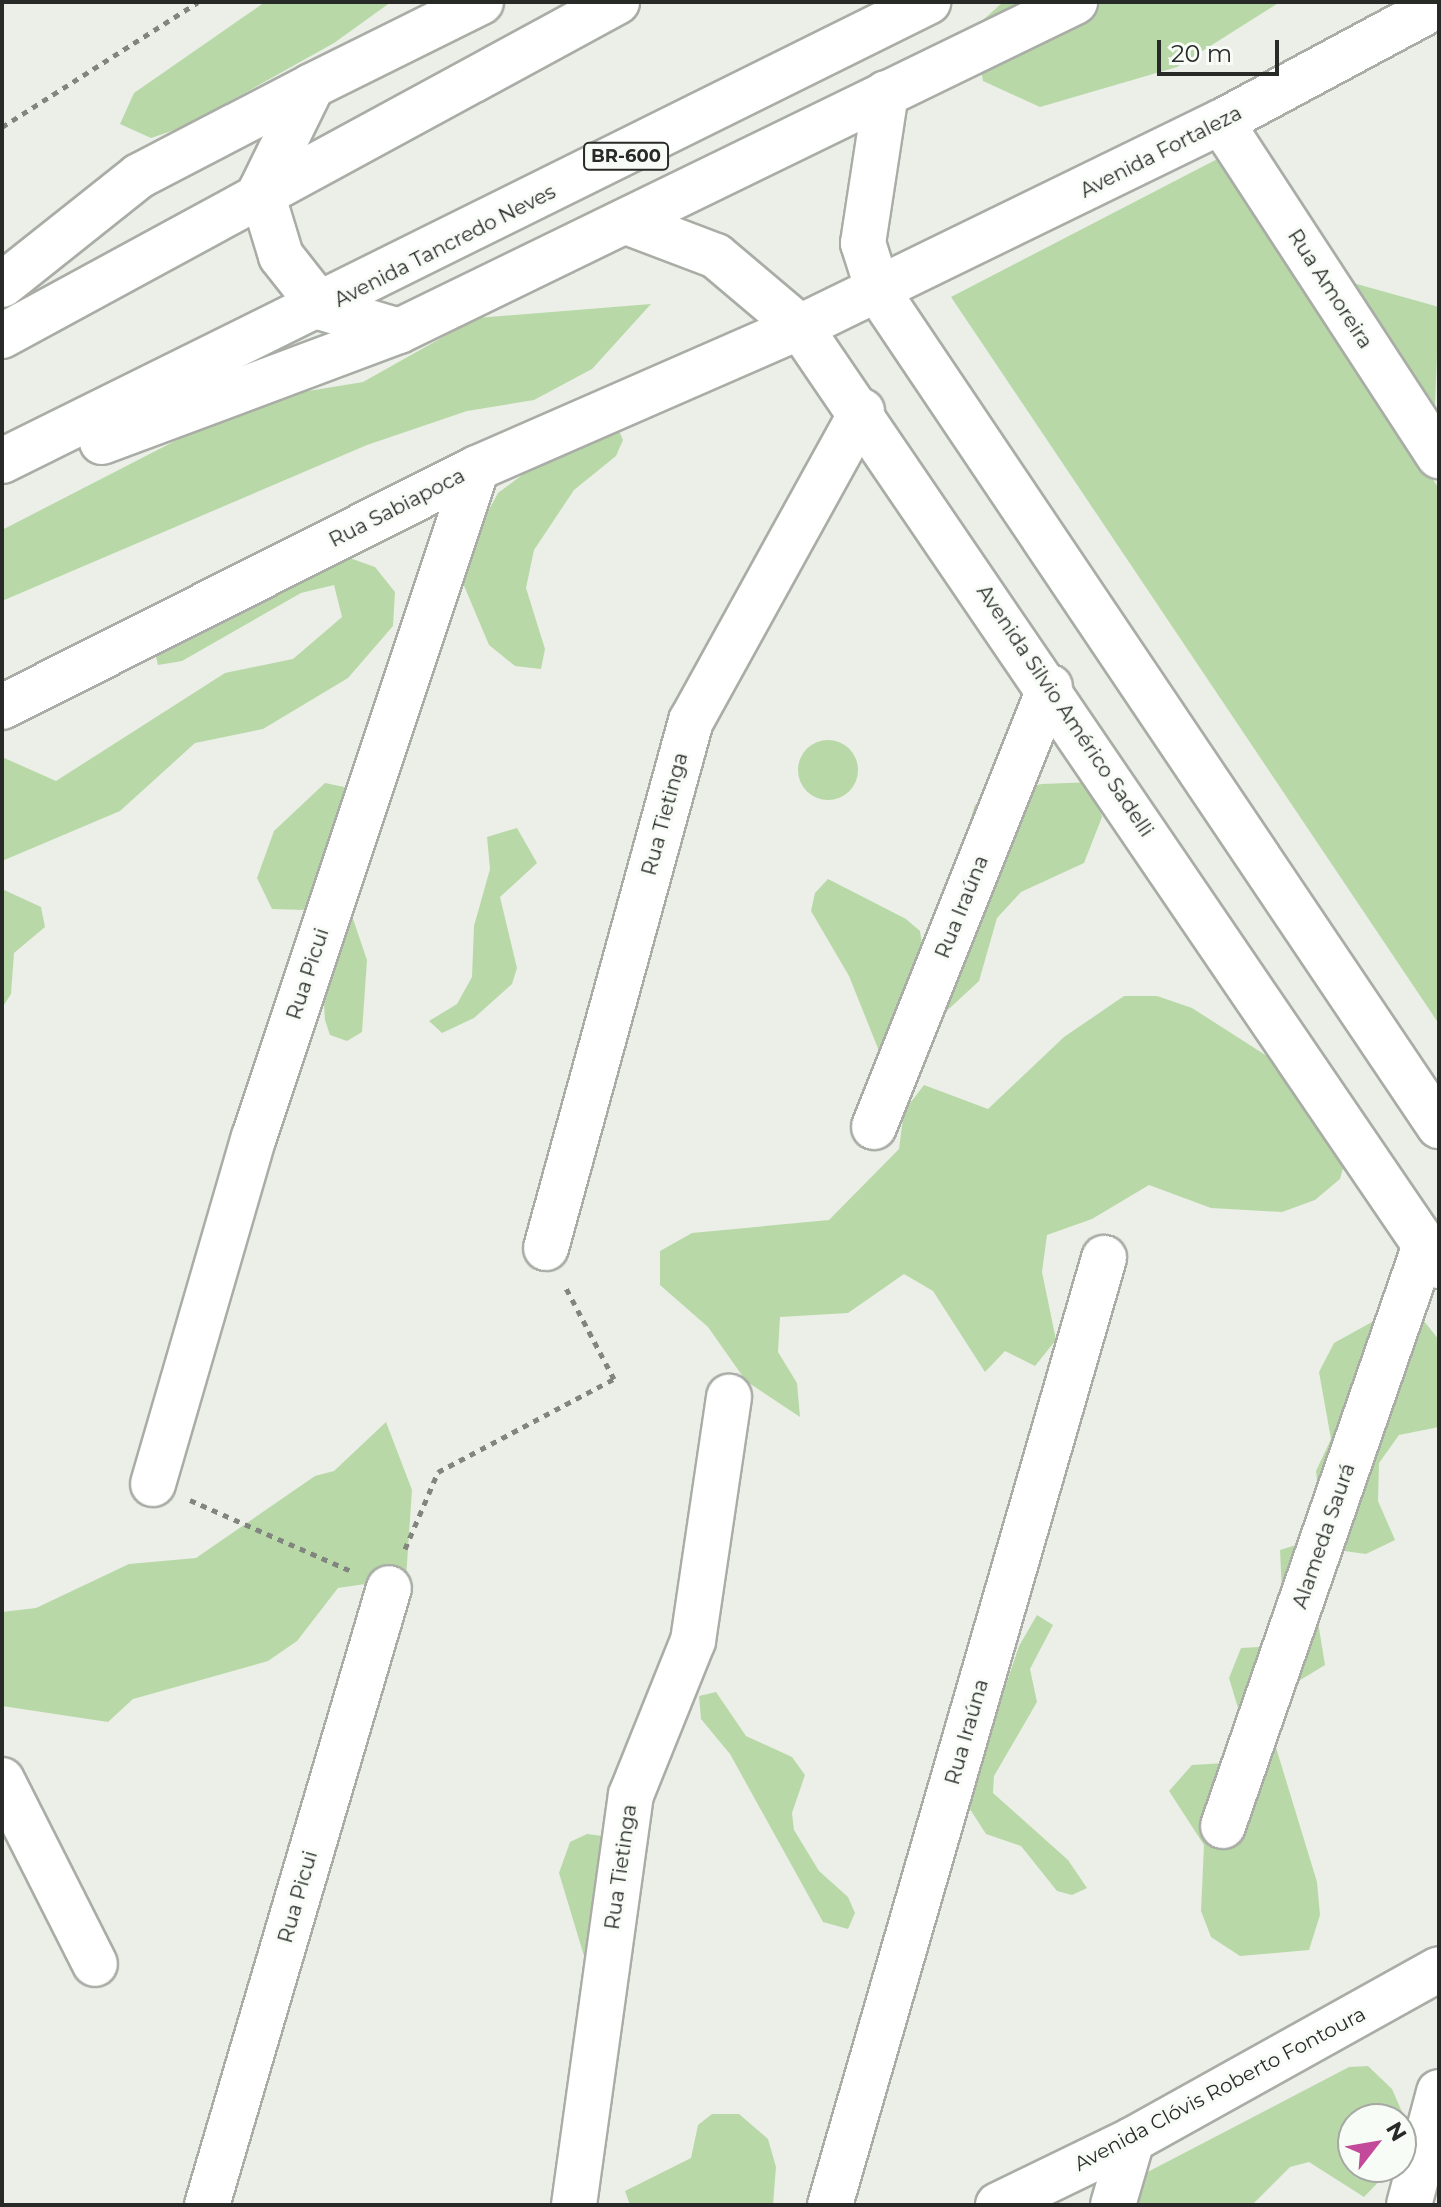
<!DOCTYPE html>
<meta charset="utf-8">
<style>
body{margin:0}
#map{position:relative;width:1441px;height:2207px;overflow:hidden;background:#ebefe8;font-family:Montserrat,sans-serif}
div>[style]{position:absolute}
.green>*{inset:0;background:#b8d9a7}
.round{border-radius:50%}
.path>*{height:5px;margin-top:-2.5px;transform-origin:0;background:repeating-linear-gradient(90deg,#81847f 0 6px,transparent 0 12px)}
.roads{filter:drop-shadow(2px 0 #a9ada6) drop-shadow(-2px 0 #a9ada6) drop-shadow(0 2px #a9ada6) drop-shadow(0 -2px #a9ada6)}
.minor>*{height:44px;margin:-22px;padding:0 22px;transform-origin:22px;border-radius:22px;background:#fff}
.tertiary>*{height:44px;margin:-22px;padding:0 22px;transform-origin:22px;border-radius:22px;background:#fff}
.secondary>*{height:44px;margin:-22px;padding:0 22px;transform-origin:22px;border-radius:22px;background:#fff}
.primary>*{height:44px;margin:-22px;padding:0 22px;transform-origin:22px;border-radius:22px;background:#fff}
span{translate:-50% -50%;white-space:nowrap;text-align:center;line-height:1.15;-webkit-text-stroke:6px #f8fcf6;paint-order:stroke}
.shield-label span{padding:2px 6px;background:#f8fcf6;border:2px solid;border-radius:6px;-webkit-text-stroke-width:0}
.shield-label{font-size:18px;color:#282a27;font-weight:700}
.street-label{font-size:20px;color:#282a27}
.frame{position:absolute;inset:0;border:4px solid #282a27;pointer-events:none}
.north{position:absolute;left:1337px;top:2103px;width:80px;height:80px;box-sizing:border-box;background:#f8fcf6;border:2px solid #a5a8a3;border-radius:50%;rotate:59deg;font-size:22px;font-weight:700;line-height:32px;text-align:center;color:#282a27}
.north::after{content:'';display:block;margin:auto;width:28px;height:36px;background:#c3499b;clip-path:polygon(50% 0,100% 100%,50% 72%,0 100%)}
.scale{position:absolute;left:1157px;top:40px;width:122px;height:36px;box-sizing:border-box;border:4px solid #282a27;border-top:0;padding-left:10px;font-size:24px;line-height:28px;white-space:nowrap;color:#282a27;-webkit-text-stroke:6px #f8fcf6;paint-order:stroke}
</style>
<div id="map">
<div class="green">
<i style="clip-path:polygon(265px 2px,391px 2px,334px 43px,186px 126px,151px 138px,120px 124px,134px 93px)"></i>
<i style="clip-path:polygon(1003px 2px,1280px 2px,1177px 67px,1040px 107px,983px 81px,973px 29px)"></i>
<i style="clip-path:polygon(1227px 154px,1346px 281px,1439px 307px,1435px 405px,1403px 410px,1383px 400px,1439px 489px,1439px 1024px,951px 297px)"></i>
<i style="clip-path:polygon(651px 304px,592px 369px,534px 400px,467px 411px,367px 445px,2px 601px,2px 530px,204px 426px,296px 393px,363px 382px,477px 318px)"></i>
<i style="clip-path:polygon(616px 424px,623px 440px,616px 456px,574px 490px,534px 550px,526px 588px,545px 649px,541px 669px,515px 666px,489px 645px,457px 569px,498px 493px,552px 453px)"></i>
<i style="clip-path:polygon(344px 556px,375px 567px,395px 592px,393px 626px,348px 678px,263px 729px,195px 743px,120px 811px,2px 861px,2px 757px,56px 781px,225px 673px,293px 659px,342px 617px,334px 585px,301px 593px,182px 661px,158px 665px,155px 652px)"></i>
<i class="round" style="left:798px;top:740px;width:60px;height:60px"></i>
<i style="clip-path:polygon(1093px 782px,1102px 817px,1084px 863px,1021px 892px,997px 918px,979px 981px,896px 1058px,879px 1051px,849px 976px,811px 911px,815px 893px,828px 879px,906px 919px,920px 931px,925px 964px,975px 805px,991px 794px,1042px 784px)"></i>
<i style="clip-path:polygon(325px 783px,349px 788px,350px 910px,367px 960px,362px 1032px,347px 1041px,330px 1035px,325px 1020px,319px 921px,306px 910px,272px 909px,257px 878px,274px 831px)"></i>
<i style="clip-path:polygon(517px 828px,537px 863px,500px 897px,517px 968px,512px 984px,474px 1018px,442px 1033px,429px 1021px,457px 1004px,472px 977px,474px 926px,490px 869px,487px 837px)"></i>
<i style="clip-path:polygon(2px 889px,41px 907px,45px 927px,14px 953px,11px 994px,2px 1008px)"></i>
<i style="clip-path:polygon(1124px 996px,1157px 996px,1192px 1008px,1287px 1069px,1347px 1154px,1340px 1179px,1315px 1200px,1282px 1212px,1211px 1208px,1149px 1185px,1092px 1219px,1047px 1235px,1042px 1272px,1056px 1340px,1035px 1366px,1005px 1351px,985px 1372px,933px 1291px,904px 1274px,848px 1313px,780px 1317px,778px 1352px,797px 1383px,800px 1417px,746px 1381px,708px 1327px,660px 1285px,660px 1251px,692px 1233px,829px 1220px,899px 1149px,904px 1111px,924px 1085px,988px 1109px,1064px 1037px)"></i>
<i style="clip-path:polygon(1390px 1312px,1424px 1321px,1439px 1340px,1439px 1427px,1399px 1435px,1379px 1463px,1378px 1501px,1395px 1540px,1366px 1554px,1330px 1549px,1317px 1616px,1325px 1665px,1297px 1682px,1274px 1741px,1317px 1882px,1320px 1915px,1309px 1950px,1240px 1956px,1211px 1937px,1201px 1911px,1204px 1845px,1169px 1791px,1192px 1765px,1225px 1763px,1248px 1741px,1229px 1678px,1241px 1648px,1276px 1646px,1283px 1613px,1280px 1550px,1312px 1540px,1320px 1509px,1316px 1471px,1331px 1439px,1319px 1372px,1334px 1343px)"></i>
<i style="clip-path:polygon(386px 1422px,412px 1490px,405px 1593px,372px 1583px,338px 1588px,297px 1641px,268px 1661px,133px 1699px,108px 1722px,2px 1706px,2px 1612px,36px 1608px,129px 1564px,196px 1558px,315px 1476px,334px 1471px)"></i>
<i style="clip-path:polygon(1037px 1615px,1053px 1625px,1030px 1669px,1037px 1702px,994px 1776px,993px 1793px,1068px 1860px,1087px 1888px,1072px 1895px,1057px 1891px,1021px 1846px,986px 1834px,966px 1803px,1019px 1646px)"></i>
<i style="clip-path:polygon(716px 1692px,746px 1736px,792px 1757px,805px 1775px,792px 1813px,794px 1830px,819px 1871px,848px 1897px,855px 1913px,848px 1929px,823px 1922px,730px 1754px,701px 1719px,699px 1696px)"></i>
<i style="clip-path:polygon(587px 1834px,603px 1836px,596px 1954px,584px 1956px,559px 1873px,570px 1842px)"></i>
<i style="clip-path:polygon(1368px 2066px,1392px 2089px,1406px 2121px,1407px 2142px,1401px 2154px,1401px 2119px,1353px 2119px,1353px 2167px,1393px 2167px,1364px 2197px,1309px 2162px,1290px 2167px,1252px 2205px,1123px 2205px,1138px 2177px,1349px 2067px)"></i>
<i style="clip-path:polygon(712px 2114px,739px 2114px,768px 2139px,776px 2167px,773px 2205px,630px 2205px,625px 2191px,691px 2158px,698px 2125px)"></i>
</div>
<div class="path">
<i style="left:2px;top:127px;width:232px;rotate:-32.5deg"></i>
<i style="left:190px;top:1500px;width:178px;rotate:23.8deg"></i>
<i style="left:405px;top:1549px;width:84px;rotate:-66.8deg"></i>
<i style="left:438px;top:1472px;width:199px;rotate:-27.9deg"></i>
<i style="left:614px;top:1379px;width:107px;rotate:-117.8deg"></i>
</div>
<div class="roads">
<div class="minor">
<i style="left:1221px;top:122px;width:399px;rotate:56.9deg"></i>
<i style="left:2px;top:707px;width:532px;rotate:-26.71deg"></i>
<i style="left:477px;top:468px;width:352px;rotate:-23.6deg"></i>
<i style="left:874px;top:1127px;width:474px;rotate:-68.2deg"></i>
<i style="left:546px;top:1248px;width:547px;rotate:-74.62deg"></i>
<i style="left:691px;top:721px;width:354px;rotate:-61.1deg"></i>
<i style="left:153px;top:1484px;width:361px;rotate:-73.8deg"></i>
<i style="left:254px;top:1137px;width:705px;rotate:-71.57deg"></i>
<i style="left:2px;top:1780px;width:206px;rotate:63.2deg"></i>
<i style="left:1223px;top:1826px;width:615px;rotate:-70.83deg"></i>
<i style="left:207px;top:2205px;width:643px;rotate:-73.57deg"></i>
<i style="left:574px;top:2205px;width:414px;rotate:-82.1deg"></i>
<i style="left:631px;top:1795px;width:166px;rotate:-68.1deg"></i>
<i style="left:693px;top:1641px;width:247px;rotate:-81.6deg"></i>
<i style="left:830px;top:2205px;width:986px;rotate:-73.86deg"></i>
<i style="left:1113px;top:2205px;width:68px;rotate:-73.7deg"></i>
<i style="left:1409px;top:2205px;width:117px;rotate:-75.1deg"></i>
</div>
<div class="tertiary">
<i style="left:800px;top:327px;width:468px;rotate:-26deg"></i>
<i style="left:1221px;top:122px;width:247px;rotate:-28.2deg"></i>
<i style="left:998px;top:2205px;width:149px;rotate:-25.9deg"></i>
<i style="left:1132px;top:2140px;width:351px;rotate:-29.1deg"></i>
</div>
<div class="secondary">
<i style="left:481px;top:2px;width:189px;rotate:153.6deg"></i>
<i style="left:312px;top:86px;width:116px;rotate:116.1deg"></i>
<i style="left:261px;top:190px;width:69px;rotate:73.1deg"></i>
<i style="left:281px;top:256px;width:66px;rotate:51.7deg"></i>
<i style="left:322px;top:308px;width:80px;rotate:16.6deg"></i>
<i style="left:399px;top:331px;width:752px;rotate:-25.95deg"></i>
<i style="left:886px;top:93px;width:152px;rotate:98.7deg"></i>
<i style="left:863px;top:243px;width:52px;rotate:72.3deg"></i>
<i style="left:879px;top:293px;width:1004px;rotate:56.09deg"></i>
<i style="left:629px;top:223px;width:93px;rotate:20.8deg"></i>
<i style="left:716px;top:256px;width:110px;rotate:40.2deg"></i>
<i style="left:800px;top:327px;width:1136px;rotate:55.76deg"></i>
</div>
<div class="primary">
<i style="left:2px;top:285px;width:175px;rotate:-38.5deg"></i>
<i style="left:139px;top:176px;width:195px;rotate:-27.5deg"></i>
<i style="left:2px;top:336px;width:700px;rotate:-28.51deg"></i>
<i style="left:102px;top:442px;width:317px;rotate:-20.5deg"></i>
<i style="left:2px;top:461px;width:1034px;rotate:-26.37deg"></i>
</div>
</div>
<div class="shield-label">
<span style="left:626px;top:156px">BR-600</span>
</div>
<div class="street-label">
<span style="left:1161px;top:152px;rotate:-27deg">Avenida Fortaleza</span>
<span style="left:445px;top:246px;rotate:-27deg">Avenida Tancredo Neves</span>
<span style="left:1330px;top:289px;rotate:57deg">Rua Amoreira</span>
<span style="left:397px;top:508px;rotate:-27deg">Rua Sabiapoca</span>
<span style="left:1065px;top:711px;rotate:56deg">Avenida Silvio Américo Sadelli</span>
<span style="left:665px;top:814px;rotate:-75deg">Rua Tietinga</span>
<span style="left:962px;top:907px;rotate:-68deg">Rua Iraúna</span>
<span style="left:308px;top:974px;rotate:-72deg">Rua Picui</span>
<span style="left:1324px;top:1536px;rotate:-71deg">Alameda Saurá</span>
<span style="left:967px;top:1732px;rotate:-74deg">Rua Iraúna</span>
<span style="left:621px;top:1867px;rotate:-82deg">Rua Tietinga</span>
<span style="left:298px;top:1897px;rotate:-74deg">Rua Picui</span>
<span style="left:1220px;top:2089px;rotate:-28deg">Avenida Clóvis Roberto Fontoura</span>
</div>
<div class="frame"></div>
<div class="north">N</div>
<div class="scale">20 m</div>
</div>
